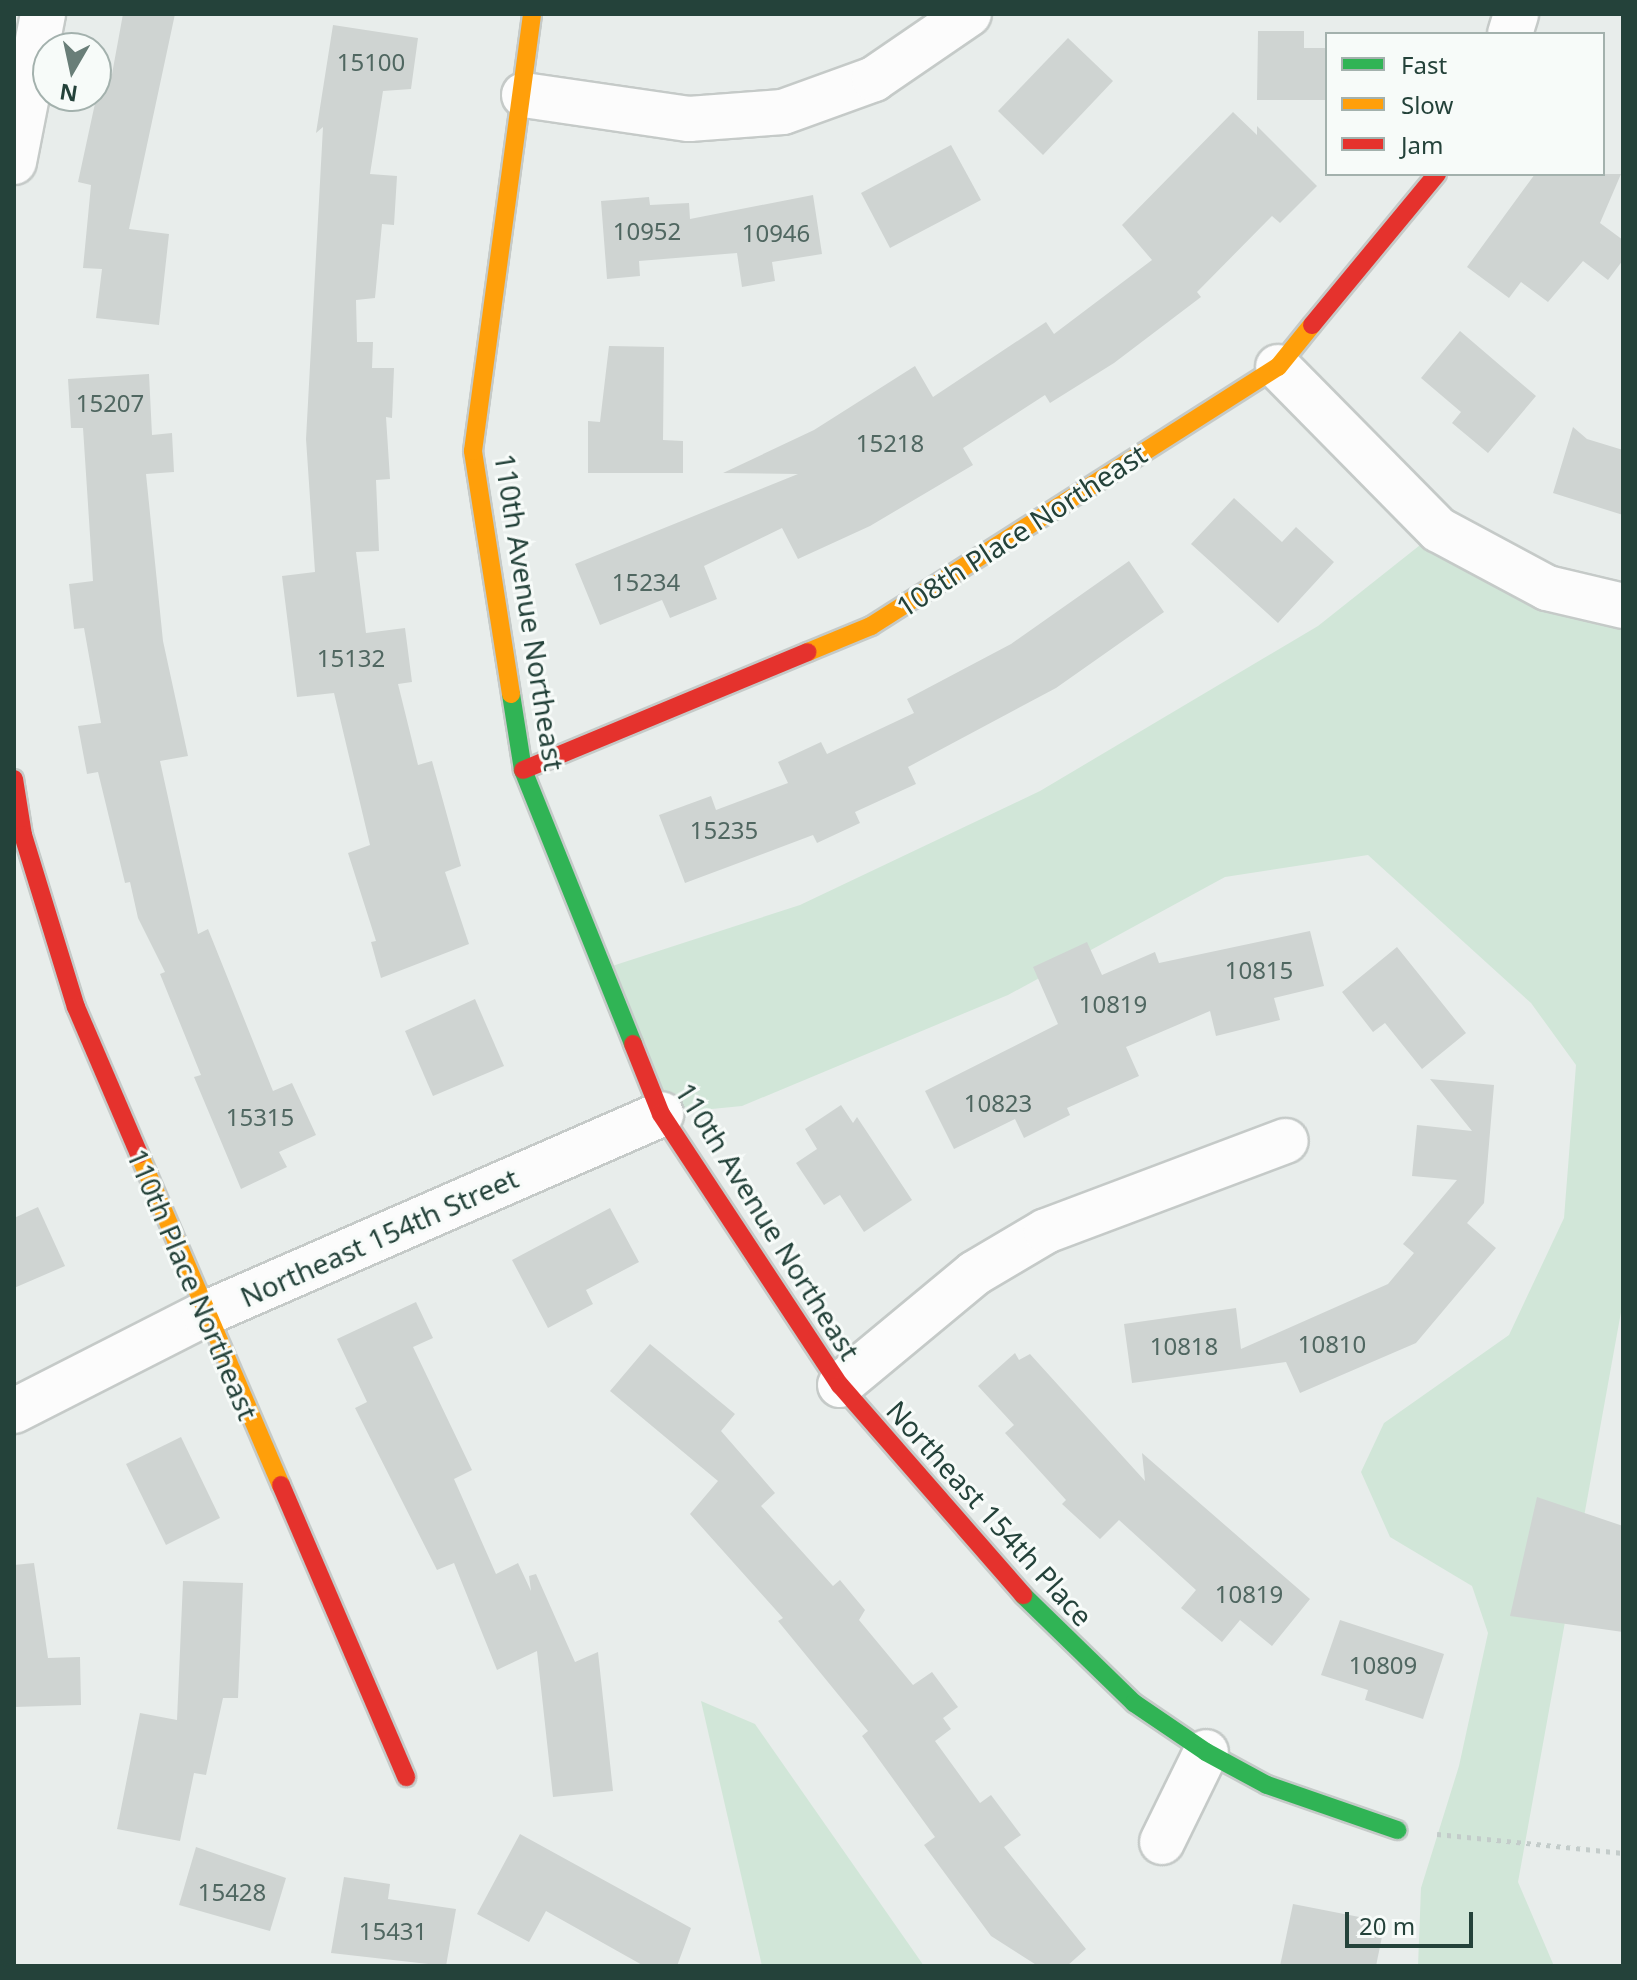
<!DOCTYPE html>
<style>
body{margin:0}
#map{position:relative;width:1637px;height:1980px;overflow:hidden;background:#e8edeb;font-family:"Noto Sans",sans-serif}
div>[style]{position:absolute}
.green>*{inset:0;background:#d1e6d8}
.building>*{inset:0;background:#cfd4d2}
.path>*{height:5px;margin-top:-2.5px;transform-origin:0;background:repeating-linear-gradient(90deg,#c3ccca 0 4px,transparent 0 10px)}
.roads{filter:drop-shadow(2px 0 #c5cac8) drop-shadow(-2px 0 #c5cac8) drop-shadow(0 2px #c5cac8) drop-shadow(0 -2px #c5cac8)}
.street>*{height:44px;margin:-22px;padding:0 22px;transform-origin:22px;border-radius:22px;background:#fcfcfc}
.fast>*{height:18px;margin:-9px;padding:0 9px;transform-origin:9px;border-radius:9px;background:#30b455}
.slow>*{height:18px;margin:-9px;padding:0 9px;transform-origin:9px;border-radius:9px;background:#ff9f0a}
.jam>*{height:18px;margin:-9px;padding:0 9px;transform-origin:9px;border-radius:9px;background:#e5322d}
span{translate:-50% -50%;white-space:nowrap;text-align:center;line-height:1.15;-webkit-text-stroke:6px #f7fbf9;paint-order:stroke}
.number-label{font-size:24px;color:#506761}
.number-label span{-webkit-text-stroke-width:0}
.street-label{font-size:28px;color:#24423a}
.frame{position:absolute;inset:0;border:16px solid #24423a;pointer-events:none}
.legend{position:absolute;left:1325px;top:32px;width:280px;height:144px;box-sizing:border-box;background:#f7fbf9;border:2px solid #a3b1ad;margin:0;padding:10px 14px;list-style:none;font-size:24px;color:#24423a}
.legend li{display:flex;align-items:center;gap:16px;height:40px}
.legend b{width:40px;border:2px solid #a3b1ad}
.north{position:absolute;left:32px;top:32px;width:80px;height:80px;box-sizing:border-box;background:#f7fbf9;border:2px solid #a3b1ad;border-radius:50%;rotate:189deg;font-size:22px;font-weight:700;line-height:32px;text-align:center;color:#24423a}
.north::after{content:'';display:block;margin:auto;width:28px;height:36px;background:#697e78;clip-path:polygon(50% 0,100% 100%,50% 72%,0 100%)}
.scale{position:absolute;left:1345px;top:1912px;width:128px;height:36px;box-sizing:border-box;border:4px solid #24423a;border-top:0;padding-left:10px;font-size:24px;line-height:28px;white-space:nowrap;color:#24423a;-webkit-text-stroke:6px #f7fbf9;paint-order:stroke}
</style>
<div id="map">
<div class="green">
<i style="clip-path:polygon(1439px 530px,1623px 606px,1623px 1301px,1518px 1882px,1554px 1966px,1418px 1966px,1421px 1888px,1459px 1766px,1488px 1633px,1472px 1586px,1390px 1537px,1361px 1472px,1384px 1423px,1509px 1335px,1564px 1218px,1576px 1065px,1531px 1003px,1368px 855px,1225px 877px,1008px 995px,742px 1106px,661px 1114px,603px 969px,800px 905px,1040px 791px,1318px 626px)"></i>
<i style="clip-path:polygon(701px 1701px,755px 1724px,924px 1966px,762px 1966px)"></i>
</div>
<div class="building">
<i style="clip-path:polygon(123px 14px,175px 14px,129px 229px,169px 234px,159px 325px,96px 318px,102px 269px,83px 268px,91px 185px,78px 182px,102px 71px,112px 74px)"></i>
<i style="clip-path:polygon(333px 25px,418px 38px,411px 89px,383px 91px,370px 174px,397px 176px,394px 225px,382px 224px,375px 298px,356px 300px,357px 342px,373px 342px,372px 368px,394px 368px,392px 418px,386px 417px,390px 479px,376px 480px,379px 551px,356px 552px,366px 633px,405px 628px,412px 682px,398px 684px,418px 765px,432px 761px,461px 866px,445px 872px,469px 944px,381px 978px,371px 942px,376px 941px,348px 853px,370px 845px,334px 693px,297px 697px,282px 576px,315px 572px,306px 439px,323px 127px,316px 133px)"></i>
<i style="clip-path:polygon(1258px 31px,1304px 31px,1304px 48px,1327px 48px,1327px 100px,1257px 100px)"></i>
<i style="clip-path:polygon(1068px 38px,1113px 81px,1043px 155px,998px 111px)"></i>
<i style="clip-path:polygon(1233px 112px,1257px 135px,1257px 126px,1317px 186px,1280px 223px,1272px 216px,1197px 292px,1201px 297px,1114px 363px,1050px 403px,1045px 395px,963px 448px,973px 465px,870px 526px,798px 559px,782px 528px,704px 566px,717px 599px,670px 618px,662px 600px,600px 625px,575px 564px,798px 474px,723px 473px,814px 430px,915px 366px,933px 397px,1046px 322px,1054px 334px,1152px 260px,1122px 225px)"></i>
<i style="clip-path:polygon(951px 145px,981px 200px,890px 248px,861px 193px)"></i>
<i style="clip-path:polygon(1535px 174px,1621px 174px,1600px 223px,1623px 240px,1623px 260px,1608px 280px,1583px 261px,1548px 302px,1521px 282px,1509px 298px,1467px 267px)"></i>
<i style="clip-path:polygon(813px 195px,822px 254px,772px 262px,775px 281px,742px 287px,737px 253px,639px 261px,640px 276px,607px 279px,601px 201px,649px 197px,650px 205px,689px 203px,690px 219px)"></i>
<i style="clip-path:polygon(1460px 331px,1536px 396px,1488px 453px,1452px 423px,1461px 412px,1421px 378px)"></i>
<i style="clip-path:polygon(609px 346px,664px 347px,663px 440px,683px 441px,683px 473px,588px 473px,588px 421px,600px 422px)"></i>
<i style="clip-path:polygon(149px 374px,152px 435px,172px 433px,174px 472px,146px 474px,163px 641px,188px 756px,160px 761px,198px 934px,208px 929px,273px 1091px,292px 1083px,316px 1135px,279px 1152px,287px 1167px,241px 1189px,194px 1077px,201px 1075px,160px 974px,165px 972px,138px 918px,130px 882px,125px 883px,98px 772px,87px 774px,78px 726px,101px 723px,84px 628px,74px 629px,69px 584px,93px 581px,83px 428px,71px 428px,68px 379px)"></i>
<i style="clip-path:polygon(1573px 427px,1587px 439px,1623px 450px,1623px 515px,1553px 493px)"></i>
<i style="clip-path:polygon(1234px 498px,1282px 542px,1296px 527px,1334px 562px,1278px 623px,1191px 544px)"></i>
<i style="clip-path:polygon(1129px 561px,1164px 612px,1056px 688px,908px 767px,916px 784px,855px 812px,860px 823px,817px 843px,813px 835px,685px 883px,659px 815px,711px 796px,716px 810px,788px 783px,778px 762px,821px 742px,827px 754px,914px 713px,907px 699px,1011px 644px)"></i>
<i style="clip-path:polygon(1310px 931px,1324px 986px,1274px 998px,1280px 1020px,1216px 1036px,1210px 1011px,1126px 1047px,1139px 1076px,1067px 1108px,1070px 1115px,1024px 1138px,1015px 1119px,954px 1149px,925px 1091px,1058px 1024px,1033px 967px,1087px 942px,1102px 975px,1155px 952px,1159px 963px)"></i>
<i style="clip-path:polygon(1397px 947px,1466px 1033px,1422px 1069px,1385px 1023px,1373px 1032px,1342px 992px)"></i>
<i style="clip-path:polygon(475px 999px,504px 1066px,433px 1096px,405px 1031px)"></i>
<i style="clip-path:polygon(1430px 1079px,1494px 1085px,1484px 1203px,1467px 1223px,1496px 1248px,1416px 1343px,1300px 1393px,1286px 1362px,1132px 1383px,1124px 1324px,1236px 1308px,1241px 1349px,1388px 1284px,1414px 1253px,1403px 1244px,1457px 1180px,1412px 1176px,1417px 1125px,1472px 1131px)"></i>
<i style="clip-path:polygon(841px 1105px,853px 1123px,857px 1117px,912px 1200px,864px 1232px,840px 1195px,824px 1205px,796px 1163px,817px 1149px,805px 1129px)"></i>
<i style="clip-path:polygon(38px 1207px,65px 1266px,14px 1288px,14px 1218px)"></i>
<i style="clip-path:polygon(610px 1208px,639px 1262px,586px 1290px,593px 1304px,548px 1328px,512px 1260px)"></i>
<i style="clip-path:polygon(416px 1302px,433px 1338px,413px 1347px,472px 1470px,454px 1479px,496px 1574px,518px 1563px,531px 1591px,529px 1576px,536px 1574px,575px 1662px,598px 1652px,613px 1791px,553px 1797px,537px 1651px,497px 1670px,454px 1563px,437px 1570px,355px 1408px,367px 1402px,337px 1339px)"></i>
<i style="clip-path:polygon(650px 1344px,735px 1414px,721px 1431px,775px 1493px,761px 1506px,833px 1586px,840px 1580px,865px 1610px,859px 1620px,913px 1685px,932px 1672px,958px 1707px,943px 1718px,951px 1729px,935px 1741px,980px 1803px,991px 1795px,1021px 1835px,1004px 1847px,1086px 1949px,1067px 1966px,1038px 1966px,991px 1936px,924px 1845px,935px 1837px,862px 1736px,868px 1731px,778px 1621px,783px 1618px,690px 1514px,718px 1481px,610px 1391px)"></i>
<i style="clip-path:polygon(1015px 1353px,1019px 1360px,1030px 1354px,1145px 1481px,1142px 1453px,1310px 1599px,1272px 1646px,1240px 1620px,1222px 1642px,1181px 1608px,1196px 1590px,1119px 1520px,1100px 1539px,1062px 1504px,1066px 1500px,1005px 1433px,1014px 1425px,978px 1386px)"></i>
<i style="clip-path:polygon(181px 1437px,220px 1518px,166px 1545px,126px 1464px)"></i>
<i style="clip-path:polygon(1537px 1497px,1623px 1526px,1623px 1632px,1510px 1616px)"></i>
<i style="clip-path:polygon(34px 1563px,48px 1658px,80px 1657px,81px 1705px,14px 1707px,14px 1565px)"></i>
<i style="clip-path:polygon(183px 1581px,243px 1583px,238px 1698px,223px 1698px,206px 1775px,194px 1773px,180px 1841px,117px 1829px,140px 1713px,177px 1720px)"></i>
<i style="clip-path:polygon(1340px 1620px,1444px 1654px,1423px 1719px,1365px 1700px,1368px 1690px,1321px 1675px)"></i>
<i style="clip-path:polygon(520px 1834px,691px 1928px,677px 1966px,644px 1966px,546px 1911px,529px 1942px,477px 1914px)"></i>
<i style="clip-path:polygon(196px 1847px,286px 1878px,270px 1931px,179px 1905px)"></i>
<i style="clip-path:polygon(344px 1877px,390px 1884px,388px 1899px,456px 1909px,446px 1966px,331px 1953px)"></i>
<i style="clip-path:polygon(1293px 1904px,1385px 1922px,1376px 1966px,1280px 1966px)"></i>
</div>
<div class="path">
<i style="left:1437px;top:1834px;width:187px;rotate:5.8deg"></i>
</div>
<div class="roads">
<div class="street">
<i style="left:1510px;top:34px;width:21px;rotate:-73deg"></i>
<i style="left:524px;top:95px;width:167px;rotate:8.3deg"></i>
<i style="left:689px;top:119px;width:94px;rotate:-4.3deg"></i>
<i style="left:783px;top:112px;width:97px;rotate:-19.9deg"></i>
<i style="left:874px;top:79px;width:115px;rotate:-34.4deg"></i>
<i style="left:14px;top:162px;width:151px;rotate:-78.9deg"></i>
<i style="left:1278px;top:367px;width:229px;rotate:45.4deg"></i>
<i style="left:1439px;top:530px;width:123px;rotate:28.2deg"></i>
<i style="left:1547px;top:588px;width:78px;rotate:13.3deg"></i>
<i style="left:840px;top:1385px;width:175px;rotate:-39.7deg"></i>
<i style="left:975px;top:1273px;width:82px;rotate:-30.6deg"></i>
<i style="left:1046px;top:1231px;width:256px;rotate:-20.6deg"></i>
<i style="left:14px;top:1411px;width:213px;rotate:-27deg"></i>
<i style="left:204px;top:1314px;width:499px;rotate:-23.6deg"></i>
<i style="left:1162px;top:1842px;width:100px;rotate:-63.9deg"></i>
</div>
<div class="fast">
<i style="left:511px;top:694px;width:77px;rotate:81deg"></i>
<i style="left:523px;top:770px;width:295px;rotate:68.1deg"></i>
<i style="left:1023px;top:1595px;width:155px;rotate:44.2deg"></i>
<i style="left:1134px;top:1703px;width:87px;rotate:34.2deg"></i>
<i style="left:1206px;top:1752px;width:69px;rotate:28.4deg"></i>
<i style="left:1267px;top:1785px;width:138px;rotate:19.1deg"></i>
</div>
<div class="slow">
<i style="left:808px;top:652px;width:68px;rotate:-22.4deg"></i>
<i style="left:871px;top:626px;width:482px;rotate:-32.5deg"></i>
<i style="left:1278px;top:367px;width:54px;rotate:-51deg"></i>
<i style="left:511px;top:694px;width:246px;rotate:-98.9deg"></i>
<i style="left:473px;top:451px;width:441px;rotate:-82.3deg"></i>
<i style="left:139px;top:1154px;width:360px;rotate:66.8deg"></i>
</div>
<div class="jam">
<i style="left:1312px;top:325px;width:196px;rotate:-50.4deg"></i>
<i style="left:523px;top:770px;width:308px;rotate:-22.5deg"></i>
<i style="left:14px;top:779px;width:57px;rotate:80.9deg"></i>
<i style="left:23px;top:835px;width:180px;rotate:72.9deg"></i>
<i style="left:76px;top:1007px;width:160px;rotate:66.8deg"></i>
<i style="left:633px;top:1044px;width:75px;rotate:68.2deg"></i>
<i style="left:661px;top:1114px;width:325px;rotate:56.6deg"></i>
<i style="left:840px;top:1385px;width:279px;rotate:48.9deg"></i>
<i style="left:281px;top:1485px;width:318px;rotate:66.8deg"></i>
</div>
</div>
<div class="number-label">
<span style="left:371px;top:62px">15100</span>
<span style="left:647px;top:231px">10952</span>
<span style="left:776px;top:233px">10946</span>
<span style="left:110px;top:403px">15207</span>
<span style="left:890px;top:443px">15218</span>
<span style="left:646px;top:582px">15234</span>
<span style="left:351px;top:658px">15132</span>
<span style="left:724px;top:830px">15235</span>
<span style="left:1259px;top:970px">10815</span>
<span style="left:1113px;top:1004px">10819</span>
<span style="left:998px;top:1103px">10823</span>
<span style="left:260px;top:1117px">15315</span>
<span style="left:1332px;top:1344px">10810</span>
<span style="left:1184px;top:1346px">10818</span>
<span style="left:1249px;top:1594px">10819</span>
<span style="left:1383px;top:1665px">10809</span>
<span style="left:232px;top:1892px">15428</span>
<span style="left:393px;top:1931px">15431</span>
</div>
<div class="street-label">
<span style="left:1021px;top:530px;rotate:-33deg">108th Place Northeast</span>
<span style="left:530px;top:612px;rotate:81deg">110th Avenue Northeast</span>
<span style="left:768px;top:1221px;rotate:58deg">110th Avenue Northeast</span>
<span style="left:379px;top:1237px;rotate:-24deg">Northeast 154th Street</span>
<span style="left:193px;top:1284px;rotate:67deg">110th Place Northeast</span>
<span style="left:990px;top:1513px;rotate:48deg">Northeast 154th Place</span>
</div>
<div class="frame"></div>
<ul class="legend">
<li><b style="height:10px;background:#30b455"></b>Fast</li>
<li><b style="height:10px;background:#ff9f0a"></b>Slow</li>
<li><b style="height:10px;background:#e5322d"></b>Jam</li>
</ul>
<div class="north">N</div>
<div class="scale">20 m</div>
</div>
